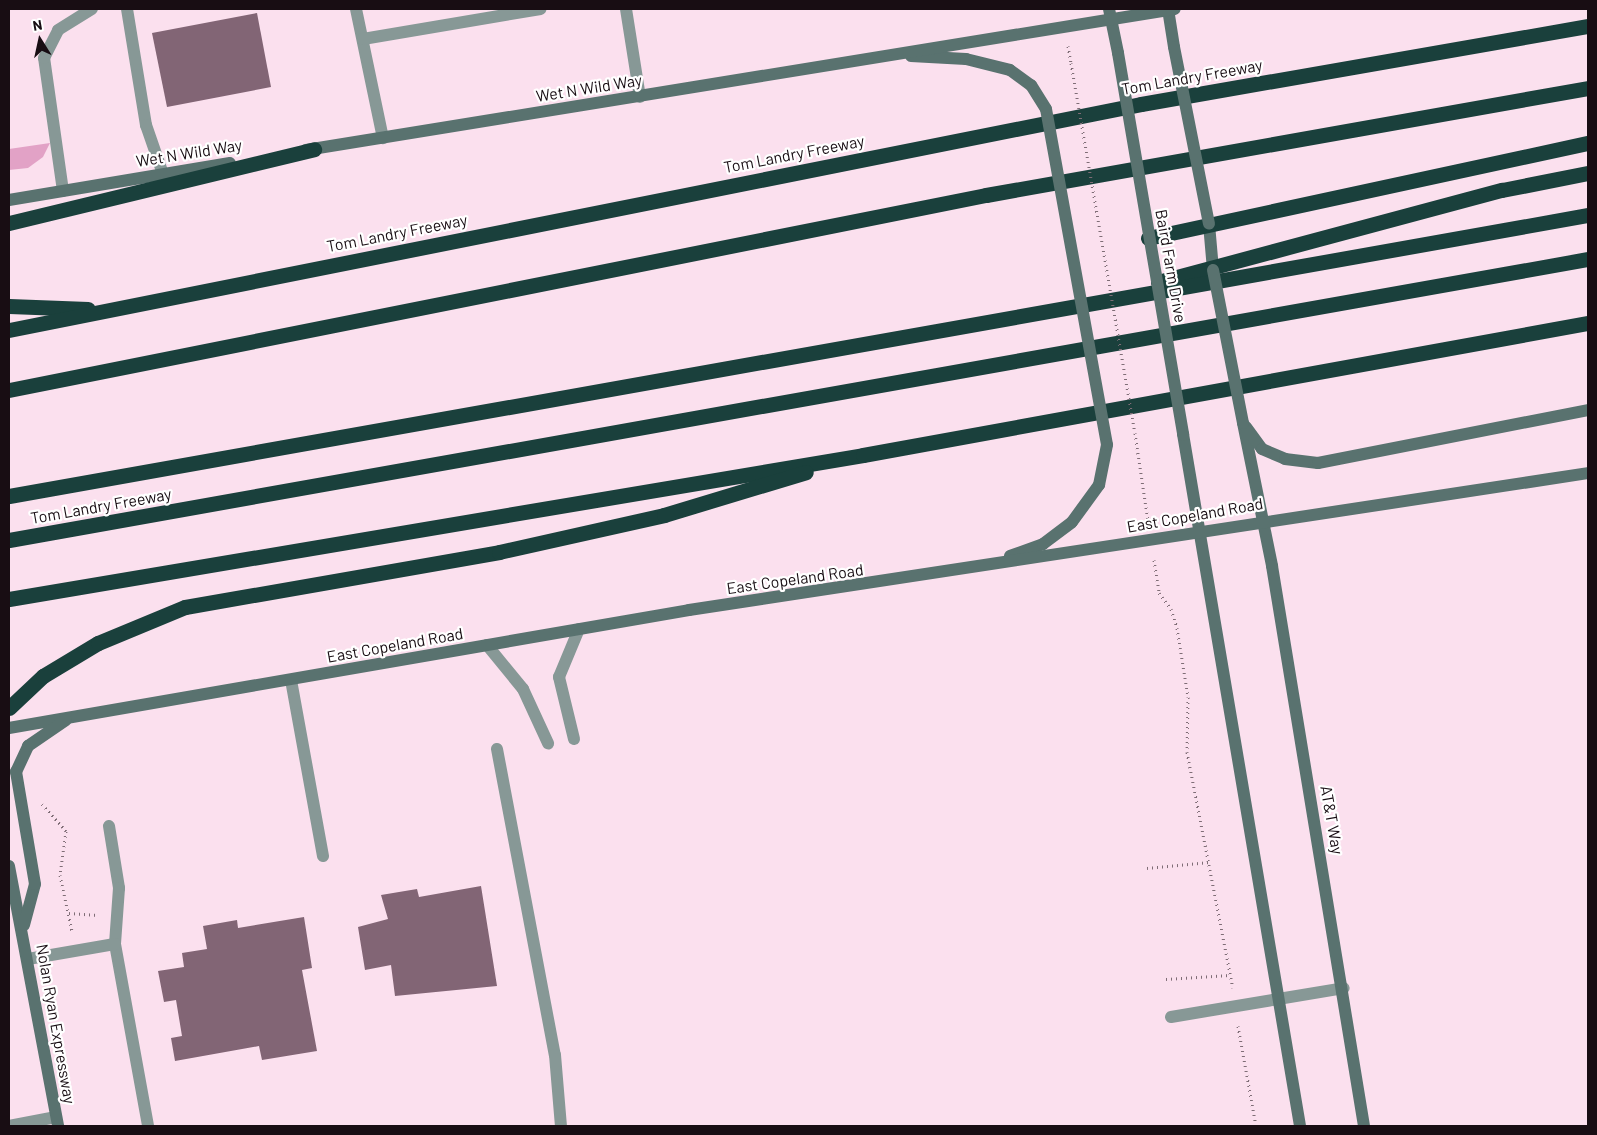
<!DOCTYPE html>
<style>
body{margin:0}
#map{position:relative;width:1597px;height:1135px;overflow:hidden;background:#fbe0ee;font-family:Barlow,sans-serif}
div>[style]{position:absolute}
.green>*{inset:0;background:#e2a2c6}
.building>*{inset:0;background:#826575}
.path>*{height:3px;margin-top:-1.5px;transform-origin:0;background:repeating-linear-gradient(90deg,#7f6d76 0 1px,transparent 0 5px)}
.lane>*{height:12px;margin:-6px;padding:0 6px;transform-origin:6px;border-radius:6px;background:#879896}
.secondary>*{height:12px;margin:-6px;padding:0 6px;transform-origin:6px;border-radius:6px;background:#59726f}
.highway>*{height:15px;margin:-7.5px;padding:0 7.5px;transform-origin:7.5px;border-radius:7.5px;background:#1a403c}
.path-bridge>*{height:3px;margin-top:-1.5px;transform-origin:0;background:repeating-linear-gradient(90deg,#7f6d76 0 1px,transparent 0 5px)}
.secondary-bridge>*{height:12px;margin:-6px;padding:0 6px;transform-origin:6px;border-radius:6px;background:#59726f}
span{translate:-50% -50%;white-space:nowrap;text-align:center;line-height:1.15;-webkit-text-stroke:4.5px #fff;paint-order:stroke}
.street-label{font-size:16px;color:#180d13}
.frame{position:absolute;inset:0;border:10px solid #180d13;pointer-events:none}
.north{position:absolute;left:15px;top:15px;width:50px;height:50px;-webkit-text-stroke:4px #fff;paint-order:stroke;rotate:350deg;font-size:14px;font-weight:700;line-height:20px;text-align:center;color:#180d13}
.north::after{content:'';display:block;margin:auto;width:18px;height:22px;background:#180d13;clip-path:polygon(50% 0,100% 100%,50% 72%,0 100%)}
</style>
<div id="map">
<div class="green">
<i style="clip-path:polygon(50px 143px,43px 157px,28px 168px,9px 170px,9px 149px)"></i>
</div>
<div class="building">
<i style="clip-path:polygon(257px 13px,271px 87px,167px 107px,152px 33px)"></i>
<i style="clip-path:polygon(481px 886px,497px 986px,395px 996px,391px 965px,365px 970px,358px 927px,388px 919px,381px 895px,417px 889px,419px 897px)"></i>
<i style="clip-path:polygon(304px 917px,312px 968px,302px 970px,317px 1051px,262px 1060px,259px 1046px,175px 1061px,171px 1038px,182px 1036px,176px 1000px,164px 1002px,158px 971px,184px 967px,182px 953px,207px 949px,203px 926px,237px 920px,238px 928px)"></i>
</div>
<div class="path">
<i style="left:1068px;top:46px;width:17px;rotate:80deg"></i>
<i style="left:1135px;top:433px;width:89px;rotate:81.6deg"></i>
<i style="left:1154px;top:560px;width:33px;rotate:81deg"></i>
<i style="left:1159px;top:593px;width:20px;rotate:53deg"></i>
<i style="left:1171px;top:609px;width:20px;rotate:72deg"></i>
<i style="left:1177px;top:628px;width:70px;rotate:80.9deg"></i>
<i style="left:1188px;top:697px;width:55px;rotate:91deg"></i>
<i style="left:1187px;top:752px;width:240px;rotate:79deg"></i>
<i style="left:42px;top:804px;width:36px;rotate:48deg"></i>
<i style="left:66px;top:831px;width:44px;rotate:97.8deg"></i>
<i style="left:60px;top:875px;width:57px;rotate:77.9deg"></i>
<i style="left:1147px;top:868px;width:63px;rotate:-5.4deg"></i>
<i style="left:69px;top:913px;width:29px;rotate:4deg"></i>
<i style="left:1166px;top:979px;width:64px;rotate:-3.6deg"></i>
<i style="left:1238px;top:1026px;width:102px;rotate:79.8deg"></i>
</div>
<div class="lane">
<i style="left:127px;top:9px;width:118px;rotate:80.7deg"></i>
<i style="left:146px;top:125px;width:52px;rotate:70.9deg"></i>
<i style="left:356px;top:9px;width:132px;rotate:78.2deg"></i>
<i style="left:626px;top:9px;width:89px;rotate:81deg"></i>
<i style="left:363px;top:39px;width:180px;rotate:-9.6deg"></i>
<i style="left:63px;top:191px;width:134px;rotate:-98.1deg"></i>
<i style="left:44px;top:58px;width:31px;rotate:-63deg"></i>
<i style="left:58px;top:30px;width:40px;rotate:-32deg"></i>
<i style="left:487px;top:645px;width:57px;rotate:50.7deg"></i>
<i style="left:523px;top:689px;width:60px;rotate:65.2deg"></i>
<i style="left:291px;top:680px;width:179px;rotate:79.7deg"></i>
<i style="left:574px;top:739px;width:64px;rotate:-103.6deg"></i>
<i style="left:559px;top:677px;width:52px;rotate:-67.4deg"></i>
<i style="left:497px;top:749px;width:311px;rotate:79.3deg"></i>
<i style="left:555px;top:1055px;width:71px;rotate:85.2deg"></i>
<i style="left:109px;top:826px;width:63px;rotate:80.8deg"></i>
<i style="left:119px;top:888px;width:56px;rotate:94.1deg"></i>
<i style="left:115px;top:944px;width:185px;rotate:79.7deg"></i>
<i style="left:28px;top:959px;width:88px;rotate:-9.8deg"></i>
<i style="left:1171px;top:1017px;width:175px;rotate:-9.5deg"></i>
<i style="left:9px;top:1126px;width:48px;rotate:-10.8deg"></i>
</div>
<div class="secondary">
<i style="left:1109px;top:9px;width:45px;rotate:78.4deg"></i>
<i style="left:1168px;top:9px;width:38px;rotate:81deg"></i>
<i style="left:911px;top:56px;width:55px;rotate:3.1deg"></i>
<i style="left:966px;top:59px;width:45px;rotate:14deg"></i>
<i style="left:306px;top:150px;width:880px;rotate:-9.22deg"></i>
<i style="left:9px;top:200px;width:224px;rotate:-9.5deg"></i>
<i style="left:1209px;top:224px;width:46px;rotate:85deg"></i>
<i style="left:1243px;top:423px;width:146px;rotate:78.5deg"></i>
<i style="left:1272px;top:566px;width:568px;rotate:80.67deg"></i>
<i style="left:1246px;top:427px;width:27px;rotate:54deg"></i>
<i style="left:1262px;top:449px;width:25px;rotate:23deg"></i>
<i style="left:1285px;top:459px;width:33px;rotate:7deg"></i>
<i style="left:1318px;top:463px;width:275px;rotate:-11.1deg"></i>
<i style="left:1183px;top:434px;width:702px;rotate:80.4deg"></i>
<i style="left:1010px;top:556px;width:35px;rotate:-20deg"></i>
<i style="left:1043px;top:544px;width:36px;rotate:-37deg"></i>
<i style="left:1072px;top:522px;width:46px;rotate:-53.9deg"></i>
<i style="left:1099px;top:485px;width:41px;rotate:-78.7deg"></i>
<i style="left:9px;top:728px;width:690px;rotate:-9.84deg"></i>
<i style="left:689px;top:610px;width:909px;rotate:-8.66deg"></i>
<i style="left:9px;top:866px;width:265px;rotate:79.3deg"></i>
<i style="left:24px;top:925px;width:42px;rotate:-75deg"></i>
<i style="left:35px;top:884px;width:114px;rotate:-99.6deg"></i>
<i style="left:16px;top:772px;width:29px;rotate:-65deg"></i>
<i style="left:28px;top:746px;width:46px;rotate:-34.4deg"></i>
</div>
<div class="highway">
<i style="left:9px;top:223px;width:314px;rotate:-13.6deg"></i>
<i style="left:1148px;top:238px;width:450px;rotate:-12.2deg"></i>
<i style="left:1158px;top:282px;width:356px;rotate:-15deg"></i>
<i style="left:1502px;top:190px;width:88px;rotate:-11.2deg"></i>
<i style="left:9px;top:306px;width:79px;rotate:2.2deg"></i>
<i style="left:9px;top:330px;width:1154px;rotate:-11.29deg"></i>
<i style="left:1141px;top:104px;width:454px;rotate:-9.9deg"></i>
<i style="left:9px;top:390px;width:996px;rotate:-11.29deg"></i>
<i style="left:986px;top:195px;width:611px;rotate:-10.08deg"></i>
<i style="left:9px;top:496px;width:1604px;rotate:-10.09deg"></i>
<i style="left:9px;top:540px;width:1604px;rotate:-10.09deg"></i>
<i style="left:9px;top:599px;width:866px;rotate:-9.57deg"></i>
<i style="left:863px;top:455px;width:737px;rotate:-10.32deg"></i>
<i style="left:9px;top:708px;width:47px;rotate:-43.3deg"></i>
<i style="left:43px;top:676px;width:64px;rotate:-31deg"></i>
<i style="left:98px;top:643px;width:94px;rotate:-22.5deg"></i>
<i style="left:185px;top:607px;width:319px;rotate:-9.9deg"></i>
<i style="left:499px;top:552px;width:169px;rotate:-12.6deg"></i>
<i style="left:664px;top:515px;width:148px;rotate:-16.8deg"></i>
</div>
<div class="path-bridge">
<i style="left:1071px;top:63px;width:375px;rotate:80.2deg"></i>
</div>
<div class="secondary-bridge">
<i style="left:1174px;top:47px;width:180px;rotate:78.8deg"></i>
<i style="left:1118px;top:53px;width:387px;rotate:80.3deg"></i>
<i style="left:1010px;top:70px;width:26px;rotate:36deg"></i>
<i style="left:1031px;top:85px;width:28px;rotate:58deg"></i>
<i style="left:1046px;top:109px;width:341px;rotate:79.7deg"></i>
<i style="left:1213px;top:270px;width:156px;rotate:78.9deg"></i>
</div>
<div class="street-label">
<span style="left:1192px;top:77px;rotate:-10deg">Tom Landry Freeway</span>
<span style="left:589px;top:88px;rotate:-9deg">Wet N Wild Way</span>
<span style="left:189px;top:153px;rotate:-9deg">Wet N Wild Way</span>
<span style="left:794px;top:154px;rotate:-11deg">Tom Landry Freeway</span>
<span style="left:397px;top:233px;rotate:-11deg">Tom Landry Freeway</span>
<span style="left:1171px;top:266px;rotate:80deg">Baird Farm Drive</span>
<span style="left:101px;top:506px;rotate:-10deg">Tom Landry Freeway</span>
<span style="left:1195px;top:515px;rotate:-10deg">East Copeland Road</span>
<span style="left:795px;top:579px;rotate:-8deg">East Copeland Road</span>
<span style="left:395px;top:645px;rotate:-10deg">East Copeland Road</span>
<span style="left:1332px;top:820px;rotate:80deg">AT&amp;T Way</span>
<span style="left:56px;top:1024px;rotate:80deg">Nolan Ryan Expressway</span>
</div>
<div class="frame"></div>
<div class="north">N</div>
</div>
